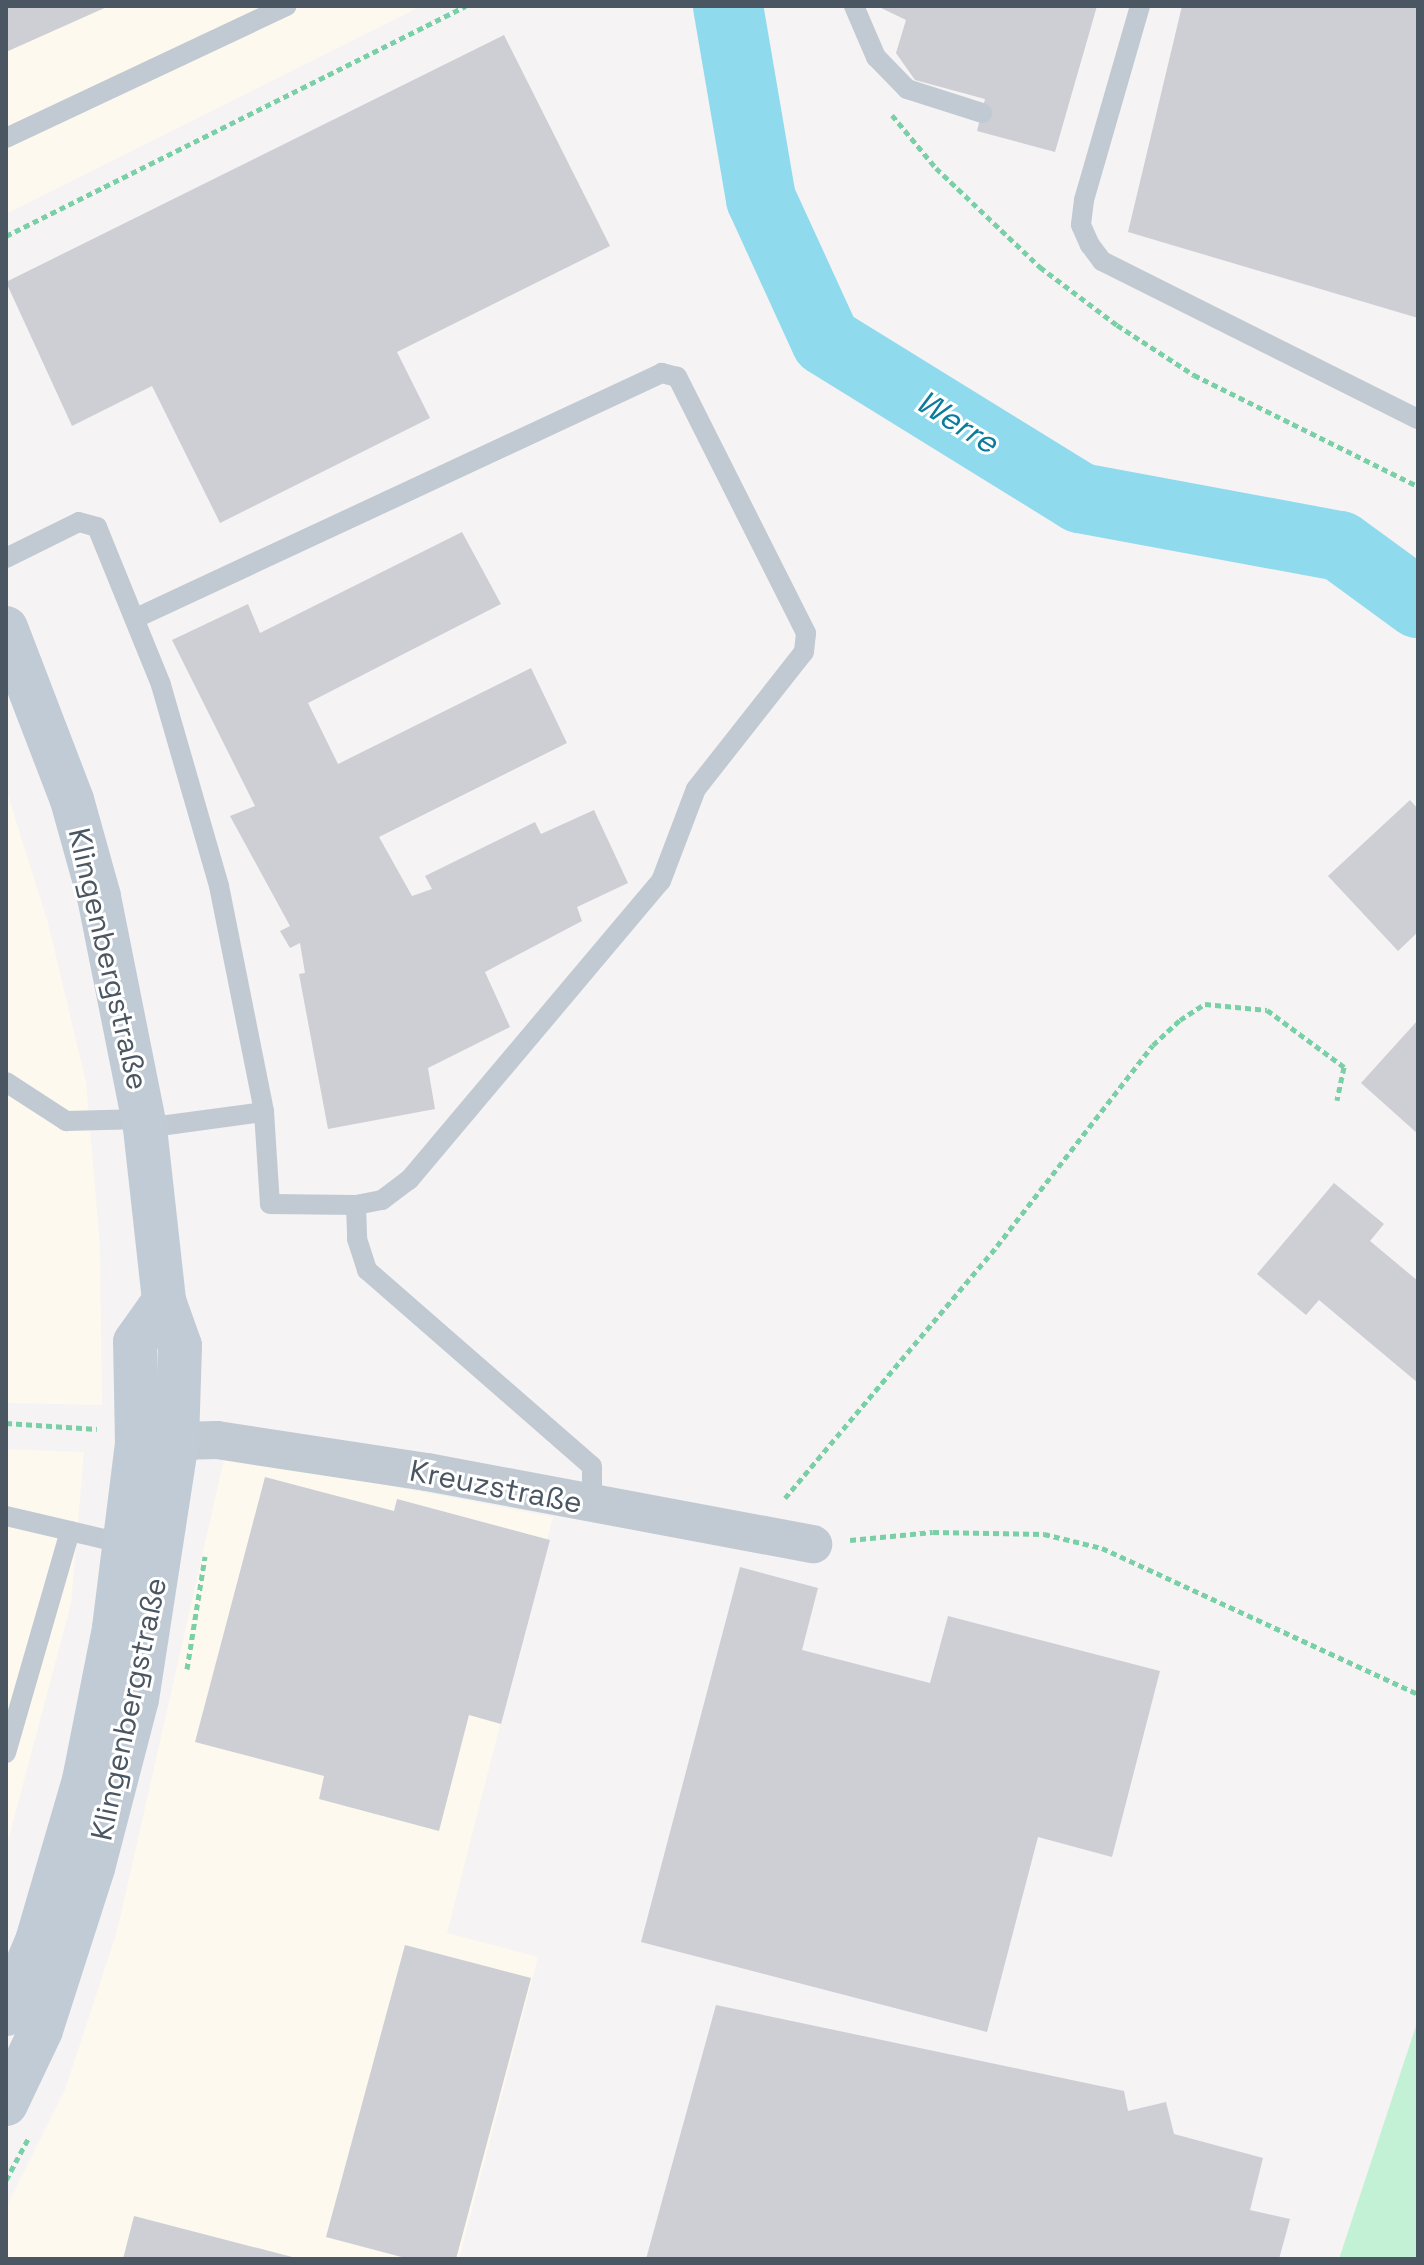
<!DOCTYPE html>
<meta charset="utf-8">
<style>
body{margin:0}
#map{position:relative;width:1424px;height:2265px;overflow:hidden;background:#f5f3f3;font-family:"Space Grotesk",sans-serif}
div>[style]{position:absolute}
.commercial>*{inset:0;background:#fdf9ef}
.green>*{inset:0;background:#c3f1d5}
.river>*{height:70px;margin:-35px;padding:0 35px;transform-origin:35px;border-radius:35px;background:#90daee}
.building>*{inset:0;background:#cdcfd5}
.path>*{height:5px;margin-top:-2.5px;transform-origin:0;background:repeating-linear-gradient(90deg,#7ad0a6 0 6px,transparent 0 10px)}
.service>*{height:20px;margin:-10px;padding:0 10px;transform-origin:10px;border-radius:10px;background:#c1cad2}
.minor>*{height:38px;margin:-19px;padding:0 19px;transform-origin:19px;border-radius:19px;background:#c1cad2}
.secondary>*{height:44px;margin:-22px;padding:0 22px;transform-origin:22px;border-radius:22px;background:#c1cbd6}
span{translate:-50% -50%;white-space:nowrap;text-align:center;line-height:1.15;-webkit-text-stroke:6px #fff;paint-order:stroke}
.street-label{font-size:30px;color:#4a5661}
.water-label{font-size:32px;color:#0c7c9b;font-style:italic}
.frame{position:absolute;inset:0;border:8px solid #4a5661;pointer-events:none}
</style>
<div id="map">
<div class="commercial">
<i style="clip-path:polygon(6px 6px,421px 6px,6px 214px)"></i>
<i style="clip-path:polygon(6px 789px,48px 923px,86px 1082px,100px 1247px,102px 1405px,6px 1403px)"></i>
<i style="clip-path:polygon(6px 1449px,84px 1452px,71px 1604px,6px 1848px)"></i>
<i style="clip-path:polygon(245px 1458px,553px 1517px,447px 1933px,538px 1957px,459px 2259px,6px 2259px,6px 2207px,66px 2087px,117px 1931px,224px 1459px)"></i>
</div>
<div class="green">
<i style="clip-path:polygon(1418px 2020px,1418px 2259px,1339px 2259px)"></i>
</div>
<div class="river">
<i style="left:728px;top:6px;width:196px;rotate:80.3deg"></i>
<i style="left:761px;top:199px;width:156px;rotate:65.4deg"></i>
<i style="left:826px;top:341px;width:299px;rotate:31.7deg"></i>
<i style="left:1080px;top:498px;width:264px;rotate:10.5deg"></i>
<i style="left:1340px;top:546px;width:97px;rotate:36.2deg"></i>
</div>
<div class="building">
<i style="clip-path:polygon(6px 6px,109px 6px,6px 52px)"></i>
<i style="clip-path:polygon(877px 6px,1097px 6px,1055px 152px,977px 131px,985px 99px,915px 80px,896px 53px,906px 20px)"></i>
<i style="clip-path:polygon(1182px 6px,1418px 6px,1418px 318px,1128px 232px)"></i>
<i style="clip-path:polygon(504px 35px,610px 246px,397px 352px,430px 418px,220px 523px,152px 386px,72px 426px,6px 282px)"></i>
<i style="clip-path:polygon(462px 532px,501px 604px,308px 703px,338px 764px,531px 668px,567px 743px,379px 837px,412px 896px,432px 889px,425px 876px,535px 822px,541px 834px,594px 810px,628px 883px,577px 907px,582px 921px,485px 972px,510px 1027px,428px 1068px,435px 1109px,328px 1129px,299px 974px,305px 973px,300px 943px,290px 948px,280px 931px,290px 926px,230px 816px,255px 806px,172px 640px,248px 604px,260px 633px)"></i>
<i style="clip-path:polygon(1410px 800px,1418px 809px,1418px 932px,1398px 951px,1328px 876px)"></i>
<i style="clip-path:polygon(1418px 1020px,1418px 1134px,1361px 1083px)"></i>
<i style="clip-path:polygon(1334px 1183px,1384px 1224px,1370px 1241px,1418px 1281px,1418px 1383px,1319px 1300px,1306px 1315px,1257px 1274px)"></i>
<i style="clip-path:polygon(265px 1477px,394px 1511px,397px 1499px,550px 1540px,501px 1724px,469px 1715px,439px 1831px,319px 1799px,324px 1776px,195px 1742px)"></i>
<i style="clip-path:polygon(740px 1567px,818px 1588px,802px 1650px,930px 1683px,948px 1616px,1160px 1671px,1112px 1857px,1038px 1837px,987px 2032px,641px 1942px)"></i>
<i style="clip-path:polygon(405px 1945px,531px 1978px,456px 2259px,409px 2259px,326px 2237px)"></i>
<i style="clip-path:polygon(716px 2005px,1124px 2091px,1128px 2111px,1166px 2102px,1174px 2134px,1263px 2158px,1250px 2210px,1290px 2219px,1279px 2259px,646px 2259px)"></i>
<i style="clip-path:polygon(134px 2216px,296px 2258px,296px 2259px,123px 2259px)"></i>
</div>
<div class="path">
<i style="left:892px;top:115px;width:69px;rotate:50.3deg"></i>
<i style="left:936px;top:168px;width:144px;rotate:43.6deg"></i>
<i style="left:1040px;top:267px;width:96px;rotate:37deg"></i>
<i style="left:1117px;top:325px;width:92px;rotate:33deg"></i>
<i style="left:1194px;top:375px;width:250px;rotate:26.4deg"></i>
<i style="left:6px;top:236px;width:514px;rotate:-26.57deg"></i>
<i style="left:6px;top:1423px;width:91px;rotate:3.8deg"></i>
<i style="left:785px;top:1498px;width:329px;rotate:-49.9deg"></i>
<i style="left:997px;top:1246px;width:254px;rotate:-52.2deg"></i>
<i style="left:1153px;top:1045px;width:37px;rotate:-43deg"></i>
<i style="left:1180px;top:1020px;width:30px;rotate:-33deg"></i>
<i style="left:1205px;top:1004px;width:62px;rotate:5.5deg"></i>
<i style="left:1267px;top:1010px;width:96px;rotate:36.5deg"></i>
<i style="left:1344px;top:1067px;width:34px;rotate:102deg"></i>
<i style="left:850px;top:1540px;width:83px;rotate:-5.5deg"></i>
<i style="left:933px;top:1532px;width:111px;rotate:1deg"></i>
<i style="left:1044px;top:1534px;width:60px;rotate:13.6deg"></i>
<i style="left:1102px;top:1548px;width:348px;rotate:24.8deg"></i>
<i style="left:187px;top:1669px;width:114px;rotate:-80.9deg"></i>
<i style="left:6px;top:2180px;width:47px;rotate:-61.8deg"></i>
</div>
<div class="service">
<i style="left:854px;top:6px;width:56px;rotate:66.7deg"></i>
<i style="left:876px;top:57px;width:45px;rotate:45.9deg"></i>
<i style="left:907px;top:89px;width:79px;rotate:17.7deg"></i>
<i style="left:1140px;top:6px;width:202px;rotate:106.1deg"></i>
<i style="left:1084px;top:200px;width:25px;rotate:97deg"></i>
<i style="left:1081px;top:225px;width:22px;rotate:66deg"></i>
<i style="left:1090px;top:245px;width:20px;rotate:53deg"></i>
<i style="left:1102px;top:261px;width:353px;rotate:26.6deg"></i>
<i style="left:6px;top:138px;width:310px;rotate:-25.2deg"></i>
<i style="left:6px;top:558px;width:81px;rotate:-26.3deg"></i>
<i style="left:79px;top:522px;width:19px;rotate:16deg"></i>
<i style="left:97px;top:527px;width:170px;rotate:67.9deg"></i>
<i style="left:161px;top:685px;width:209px;rotate:73.9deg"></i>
<i style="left:219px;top:886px;width:230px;rotate:78.7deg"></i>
<i style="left:264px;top:1112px;width:92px;rotate:86.3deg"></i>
<i style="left:270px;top:1204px;width:86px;rotate:0.7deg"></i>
<i style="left:356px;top:1205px;width:26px;rotate:-11deg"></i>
<i style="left:382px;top:1200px;width:34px;rotate:-37deg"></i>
<i style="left:409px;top:1180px;width:391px;rotate:-49.9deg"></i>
<i style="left:661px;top:881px;width:98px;rotate:-69.2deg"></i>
<i style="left:696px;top:789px;width:174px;rotate:-51.8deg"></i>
<i style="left:804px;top:652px;width:19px;rotate:-84deg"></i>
<i style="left:806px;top:633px;width:287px;rotate:-116.7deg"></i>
<i style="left:677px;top:377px;width:16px;rotate:-165deg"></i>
<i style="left:662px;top:373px;width:582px;rotate:155.02deg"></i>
<i style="left:6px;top:1082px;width:72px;rotate:33deg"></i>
<i style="left:66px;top:1121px;width:78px;rotate:-1.5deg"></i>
<i style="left:145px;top:1128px;width:120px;rotate:-7.7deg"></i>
<i style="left:356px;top:1205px;width:34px;rotate:88deg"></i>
<i style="left:357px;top:1239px;width:33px;rotate:72deg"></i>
<i style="left:367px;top:1270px;width:298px;rotate:41.1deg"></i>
<i style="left:592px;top:1466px;width:40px;rotate:90deg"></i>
<i style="left:6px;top:1516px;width:66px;rotate:13.2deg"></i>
<i style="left:6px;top:1753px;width:231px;rotate:-73.9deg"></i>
<i style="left:70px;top:1531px;width:61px;rotate:13.3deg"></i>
</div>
<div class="minor">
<i style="left:177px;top:1441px;width:40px;rotate:-1.4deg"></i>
<i style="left:217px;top:1440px;width:212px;rotate:8.7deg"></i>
<i style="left:427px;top:1472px;width:393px;rotate:10.6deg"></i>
</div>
<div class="secondary">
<i style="left:6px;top:628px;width:184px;rotate:69deg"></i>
<i style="left:72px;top:800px;width:101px;rotate:74.4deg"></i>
<i style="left:99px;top:897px;width:236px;rotate:78.7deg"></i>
<i style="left:145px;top:1128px;width:174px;rotate:83.7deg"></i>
<i style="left:164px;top:1301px;width:48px;rotate:70.4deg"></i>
<i style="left:180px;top:1346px;width:95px;rotate:91.8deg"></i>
<i style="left:177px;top:1441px;width:261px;rotate:98.8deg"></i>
<i style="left:137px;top:1699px;width:175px;rotate:104.6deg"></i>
<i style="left:93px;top:1868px;width:170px;rotate:107.8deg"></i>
<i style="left:41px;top:2030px;width:82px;rotate:115.3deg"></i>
<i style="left:6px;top:2014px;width:79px;rotate:-67deg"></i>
<i style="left:37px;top:1941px;width:168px;rotate:-73.7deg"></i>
<i style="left:84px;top:1780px;width:155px;rotate:-78.8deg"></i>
<i style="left:114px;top:1628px;width:186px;rotate:-82.9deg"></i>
<i style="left:137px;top:1443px;width:101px;rotate:-91.1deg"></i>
<i style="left:135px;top:1342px;width:50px;rotate:-54.7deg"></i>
</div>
<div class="street-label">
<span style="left:108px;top:959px;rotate:77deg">Klingenbergstraße</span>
<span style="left:496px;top:1487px;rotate:11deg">Kreuzstraße</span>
<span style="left:129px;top:1709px;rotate:-78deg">Klingenbergstraße</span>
</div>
<div class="water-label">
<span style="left:957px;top:422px;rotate:32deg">Werre</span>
</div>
<div class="frame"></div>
</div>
